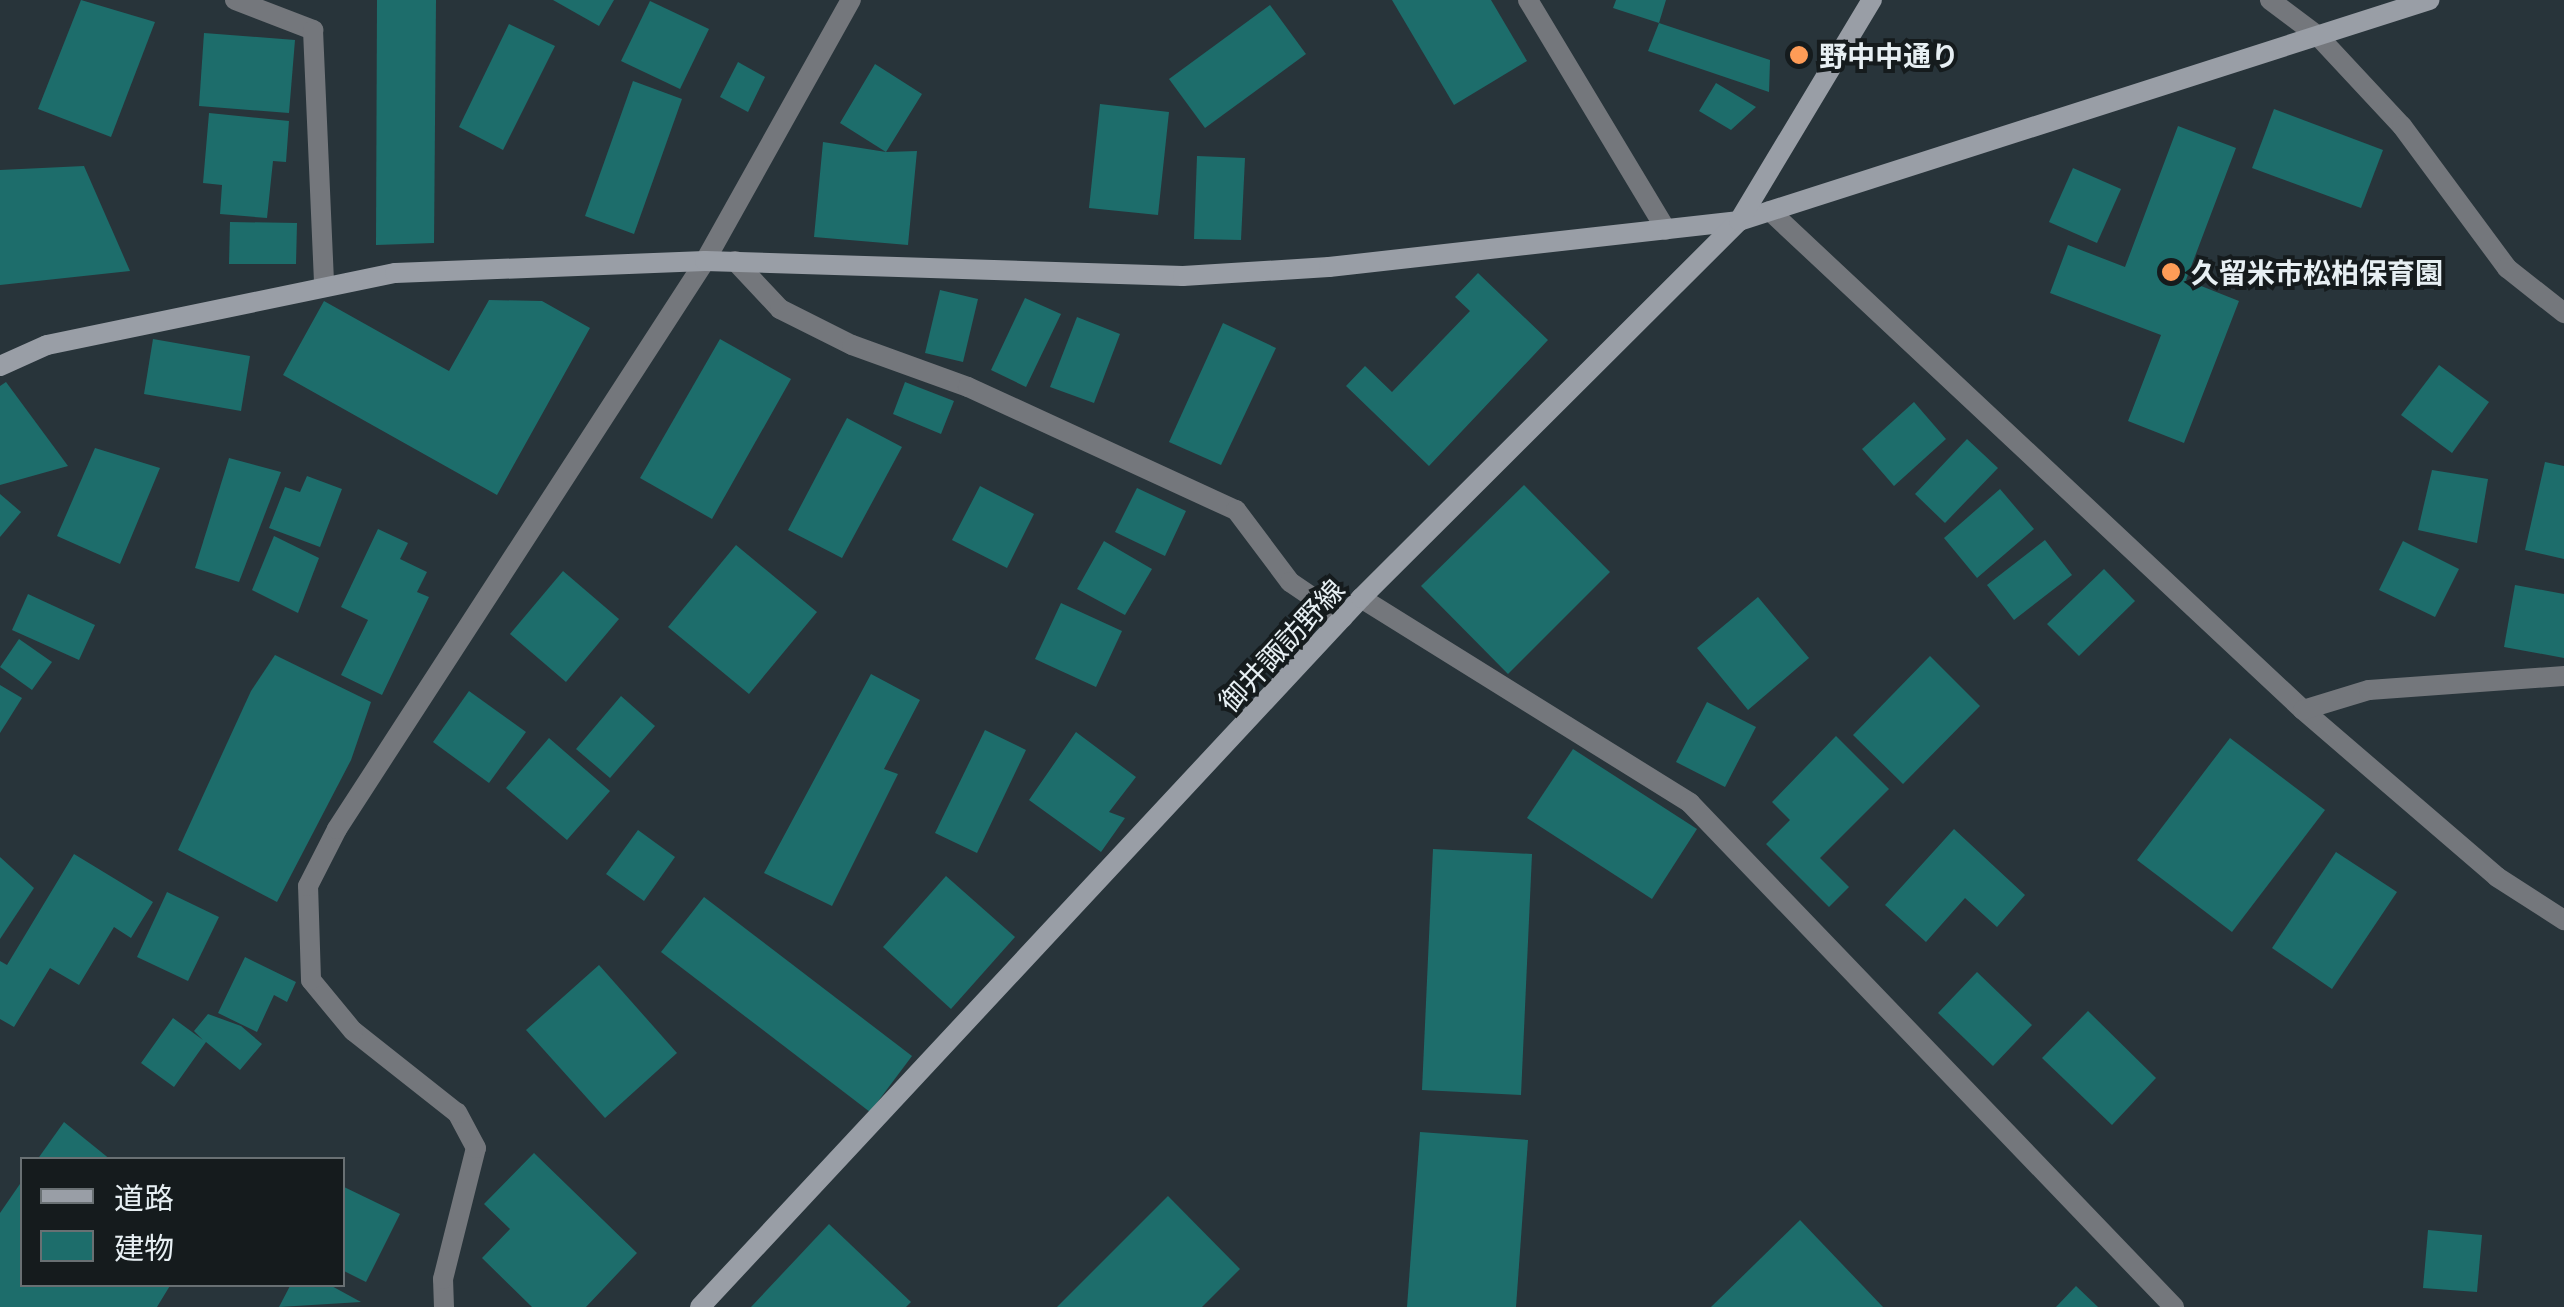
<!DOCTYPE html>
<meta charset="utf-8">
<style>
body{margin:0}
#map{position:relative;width:2564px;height:1307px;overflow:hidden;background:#28343a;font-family:Lato,"Noto Sans JP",sans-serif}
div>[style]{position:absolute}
.building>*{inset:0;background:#1d6d6b}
.street>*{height:20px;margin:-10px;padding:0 10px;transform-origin:10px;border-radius:10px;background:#74777c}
.secondary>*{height:20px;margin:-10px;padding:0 10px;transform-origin:10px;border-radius:10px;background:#999ea6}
.dots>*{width:28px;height:28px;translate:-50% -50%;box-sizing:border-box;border:5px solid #151b1d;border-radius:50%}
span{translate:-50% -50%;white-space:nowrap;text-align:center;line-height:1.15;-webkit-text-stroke:8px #151b1d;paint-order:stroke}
.poi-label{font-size:28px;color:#e7eff3;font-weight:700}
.left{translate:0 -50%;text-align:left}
.street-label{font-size:28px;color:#e7eff3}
.legend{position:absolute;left:20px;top:1157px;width:325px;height:130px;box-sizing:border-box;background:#151b1d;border:2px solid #697073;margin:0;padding:12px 18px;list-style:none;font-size:30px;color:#e7eff3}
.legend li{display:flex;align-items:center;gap:20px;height:50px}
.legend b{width:50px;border:2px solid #697073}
</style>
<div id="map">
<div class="building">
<i style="clip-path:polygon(81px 0,155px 22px,111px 137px,38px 109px)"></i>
<i style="clip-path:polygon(377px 0,436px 0,434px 243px,376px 245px)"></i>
<i style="clip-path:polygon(553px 0,614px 0,599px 26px)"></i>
<i style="clip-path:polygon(1392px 0,1491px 0,1527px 61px,1454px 105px)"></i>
<i style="clip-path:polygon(1616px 0,1666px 0,1659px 23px,1613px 8px)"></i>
<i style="clip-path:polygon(650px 1px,709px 29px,680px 89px,621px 61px)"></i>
<i style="clip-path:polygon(1270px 5px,1306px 54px,1205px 128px,1169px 79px)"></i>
<i style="clip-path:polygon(1659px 23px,1770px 60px,1769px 92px,1648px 51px)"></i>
<i style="clip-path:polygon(509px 24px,555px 46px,503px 150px,459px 127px)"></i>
<i style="clip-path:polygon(204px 33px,295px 40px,289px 113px,199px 106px)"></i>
<i style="clip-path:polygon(738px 62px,765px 77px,748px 112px,720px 97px)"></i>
<i style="clip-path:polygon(875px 64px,922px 94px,886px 152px,917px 151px,908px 245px,814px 237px,823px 142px,886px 152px,840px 123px)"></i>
<i style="clip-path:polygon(633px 81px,682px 99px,634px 234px,585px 216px)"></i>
<i style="clip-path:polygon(1716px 83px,1756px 107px,1731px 130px,1699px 111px)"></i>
<i style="clip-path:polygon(1100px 104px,1169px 112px,1158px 215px,1089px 208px)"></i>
<i style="clip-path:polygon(2274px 109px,2383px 150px,2361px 208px,2252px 168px)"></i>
<i style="clip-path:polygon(209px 113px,289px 121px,286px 162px,273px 161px,267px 218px,220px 214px,222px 185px,203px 183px)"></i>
<i style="clip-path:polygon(2178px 126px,2236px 148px,2186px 280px,2239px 301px,2184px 443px,2128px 421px,2161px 335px,2050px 293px,2068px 245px,2125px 267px)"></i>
<i style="clip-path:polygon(1197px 156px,1245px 158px,1241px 240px,1194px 239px)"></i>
<i style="clip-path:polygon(84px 166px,130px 271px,0 285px,0 170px)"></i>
<i style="clip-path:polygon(2073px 168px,2121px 189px,2097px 243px,2049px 222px)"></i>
<i style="clip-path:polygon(230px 222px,297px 223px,296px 264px,229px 264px)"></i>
<i style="clip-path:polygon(1478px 273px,1548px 340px,1429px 466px,1346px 386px,1365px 366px,1392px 392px,1470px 311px,1455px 297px)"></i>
<i style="clip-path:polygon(940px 290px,978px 299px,963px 362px,925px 353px)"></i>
<i style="clip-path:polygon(1025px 298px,1061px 314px,1026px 387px,991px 370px)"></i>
<i style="clip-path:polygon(489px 300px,542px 301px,590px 328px,497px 495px,283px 375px,324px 301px,449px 371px)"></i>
<i style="clip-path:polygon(1077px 317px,1120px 334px,1094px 403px,1050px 387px)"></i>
<i style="clip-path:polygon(1223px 323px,1276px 348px,1221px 465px,1169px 442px)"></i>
<i style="clip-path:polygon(153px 339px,250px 356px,241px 411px,144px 394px)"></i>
<i style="clip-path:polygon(720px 339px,791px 379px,712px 519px,640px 478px)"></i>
<i style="clip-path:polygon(2439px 365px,2489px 402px,2452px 453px,2401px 415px)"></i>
<i style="clip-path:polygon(6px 382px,68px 466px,0 485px,0 386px)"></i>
<i style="clip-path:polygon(905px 382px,954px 401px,941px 434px,893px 414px)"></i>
<i style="clip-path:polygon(1914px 402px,1946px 439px,1894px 486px,1862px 449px)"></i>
<i style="clip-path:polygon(847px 418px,902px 447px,842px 558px,788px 530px)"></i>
<i style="clip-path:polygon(1967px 439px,1998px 468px,1945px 523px,1915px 494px)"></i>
<i style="clip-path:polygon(95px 448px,160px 468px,120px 564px,57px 536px)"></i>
<i style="clip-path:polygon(229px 458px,281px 472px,239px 582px,195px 568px)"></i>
<i style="clip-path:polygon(2545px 462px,2564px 466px,2564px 559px,2525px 550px)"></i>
<i style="clip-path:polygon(2432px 470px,2488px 479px,2477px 543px,2418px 530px)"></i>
<i style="clip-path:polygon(307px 476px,342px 489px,320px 547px,269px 528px,285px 487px,300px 492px)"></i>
<i style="clip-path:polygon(1524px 485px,1610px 572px,1508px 674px,1421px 586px)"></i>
<i style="clip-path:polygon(980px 486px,1034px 514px,1007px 568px,952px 540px)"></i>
<i style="clip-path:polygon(1137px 488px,1186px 511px,1165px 556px,1115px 532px)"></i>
<i style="clip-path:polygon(2000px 489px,2034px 529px,1977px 578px,1944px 538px)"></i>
<i style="clip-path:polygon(0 494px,21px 512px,0 537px)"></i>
<i style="clip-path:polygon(378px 529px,408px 543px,400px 559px,427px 572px,417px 592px,429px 597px,382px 695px,341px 675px,368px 620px,341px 607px)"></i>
<i style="clip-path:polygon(274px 536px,319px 558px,298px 613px,252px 590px)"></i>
<i style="clip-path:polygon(2045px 540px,2072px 575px,2014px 620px,1987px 585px)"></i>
<i style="clip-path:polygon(1104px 541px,1152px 569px,1125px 615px,1077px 589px)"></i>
<i style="clip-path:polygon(2403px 541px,2459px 569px,2435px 617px,2379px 590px)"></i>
<i style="clip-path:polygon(736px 545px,817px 612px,749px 694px,668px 627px)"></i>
<i style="clip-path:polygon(2104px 569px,2135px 601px,2079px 656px,2047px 624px)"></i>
<i style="clip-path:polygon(563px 571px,619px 619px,566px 682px,510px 634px)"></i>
<i style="clip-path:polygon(2515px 585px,2564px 594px,2564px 658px,2504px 647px)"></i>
<i style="clip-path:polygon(28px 594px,95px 625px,79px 660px,12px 630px)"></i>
<i style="clip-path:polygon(1758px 597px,1809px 658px,1748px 710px,1697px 648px)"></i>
<i style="clip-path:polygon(1061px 603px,1122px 631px,1096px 687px,1035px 659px)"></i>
<i style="clip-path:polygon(19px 639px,52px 662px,32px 690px,0 667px)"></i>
<i style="clip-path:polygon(275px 655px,371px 702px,351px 760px,277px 902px,178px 850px,251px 691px)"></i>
<i style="clip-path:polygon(1930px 656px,1980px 706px,1903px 784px,1853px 735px)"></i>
<i style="clip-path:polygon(871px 674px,920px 700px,884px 769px,898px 774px,832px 906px,764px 873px)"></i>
<i style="clip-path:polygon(0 685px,22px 698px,0 733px)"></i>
<i style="clip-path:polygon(469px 691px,526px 732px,489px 783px,433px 742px)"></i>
<i style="clip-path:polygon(621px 696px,655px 726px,610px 778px,576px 749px)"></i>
<i style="clip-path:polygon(1707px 702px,1756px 727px,1725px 787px,1676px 762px)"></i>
<i style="clip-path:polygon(985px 730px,1026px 750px,977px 853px,935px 833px)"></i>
<i style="clip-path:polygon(1076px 732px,1136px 777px,1109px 812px,1125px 818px,1101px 852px,1029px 800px)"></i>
<i style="clip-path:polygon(1836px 736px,1889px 789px,1820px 858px,1849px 887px,1829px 907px,1766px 844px,1790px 820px,1772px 802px)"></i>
<i style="clip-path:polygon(549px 738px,610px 791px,567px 840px,506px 788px)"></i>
<i style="clip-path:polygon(2230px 738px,2325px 810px,2232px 932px,2137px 860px)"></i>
<i style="clip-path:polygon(1573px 749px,1697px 829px,1652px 899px,1527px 818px)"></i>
<i style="clip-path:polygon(1954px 829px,2025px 895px,1997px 927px,1965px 898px,1926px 942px,1885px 905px)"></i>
<i style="clip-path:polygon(638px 830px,675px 857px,644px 901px,606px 874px)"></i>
<i style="clip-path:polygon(1433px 849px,1532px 854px,1521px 1095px,1422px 1090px)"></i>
<i style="clip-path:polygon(2336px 852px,2397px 892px,2332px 989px,2272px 948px)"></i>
<i style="clip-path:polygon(74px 854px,153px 902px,131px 938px,114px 927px,79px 985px,50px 968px,14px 1027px,0 1019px,0 961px,7px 965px)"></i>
<i style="clip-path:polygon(0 857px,34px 888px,0 939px)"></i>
<i style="clip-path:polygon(946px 876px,1015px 937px,951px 1009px,883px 947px)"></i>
<i style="clip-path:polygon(167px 892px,219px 917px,188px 981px,137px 957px)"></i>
<i style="clip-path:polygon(704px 897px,912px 1056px,870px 1112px,661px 952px)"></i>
<i style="clip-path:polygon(245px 957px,296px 982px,287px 1002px,274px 995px,257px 1032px,218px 1013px)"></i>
<i style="clip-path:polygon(599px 965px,677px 1053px,605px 1118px,526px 1030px)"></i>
<i style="clip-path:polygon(1977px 972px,2032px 1025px,1993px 1066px,1938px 1013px)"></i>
<i style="clip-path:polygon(2088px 1011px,2156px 1078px,2112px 1125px,2042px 1058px)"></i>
<i style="clip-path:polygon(208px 1014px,241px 1026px,262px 1044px,240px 1070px,206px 1042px,174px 1087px,141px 1063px,173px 1018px,203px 1040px,194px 1031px)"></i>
<i style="clip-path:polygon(64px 1122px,111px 1160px,37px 1160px)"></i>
<i style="clip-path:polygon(1420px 1132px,1528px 1140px,1516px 1307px,1407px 1307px)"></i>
<i style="clip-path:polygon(534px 1153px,637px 1253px,586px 1307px,532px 1307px,482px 1258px,510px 1229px,484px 1204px)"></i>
<i style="clip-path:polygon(22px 1181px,22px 1284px,171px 1284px,157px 1307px,0 1307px,0 1213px)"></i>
<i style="clip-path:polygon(342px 1186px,400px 1214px,366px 1282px,342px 1270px)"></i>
<i style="clip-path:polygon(1168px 1196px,1240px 1269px,1202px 1307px,1057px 1307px)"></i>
<i style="clip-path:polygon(1800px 1220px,1883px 1307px,1711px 1307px)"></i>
<i style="clip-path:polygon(829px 1224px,911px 1302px,906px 1307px,751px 1307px)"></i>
<i style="clip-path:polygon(2428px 1230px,2482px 1235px,2477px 1292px,2423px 1288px)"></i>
<i style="clip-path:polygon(291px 1284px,328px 1284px,361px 1302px,279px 1307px)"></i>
<i style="clip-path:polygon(2076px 1286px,2098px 1307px,2056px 1307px)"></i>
</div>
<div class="street">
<i style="left:235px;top:0;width:84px;rotate:21deg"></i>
<i style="left:313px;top:30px;width:257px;rotate:87.5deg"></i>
<i style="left:1528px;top:0;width:268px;rotate:59deg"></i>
<i style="left:2270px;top:0;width:60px;rotate:36.9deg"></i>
<i style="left:2318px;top:36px;width:123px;rotate:47deg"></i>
<i style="left:2402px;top:126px;width:177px;rotate:53.5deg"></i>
<i style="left:2507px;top:268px;width:73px;rotate:38.3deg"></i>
<i style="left:1770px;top:211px;width:730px;rotate:43.11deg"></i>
<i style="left:2303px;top:710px;width:256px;rotate:40.7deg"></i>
<i style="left:2497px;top:877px;width:80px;rotate:32.7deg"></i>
<i style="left:735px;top:261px;width:66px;rotate:46.8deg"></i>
<i style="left:780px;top:309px;width:80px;rotate:26.6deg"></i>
<i style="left:852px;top:345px;width:123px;rotate:19.9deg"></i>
<i style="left:968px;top:387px;width:295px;rotate:24.7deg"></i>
<i style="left:1236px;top:510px;width:90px;rotate:53.1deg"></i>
<i style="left:1290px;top:582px;width:64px;rotate:34.2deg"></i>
<i style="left:1361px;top:598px;width:388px;rotate:31.9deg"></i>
<i style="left:1690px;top:803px;width:699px;rotate:46.16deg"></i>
<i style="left:2303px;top:710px;width:69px;rotate:-16.9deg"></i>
<i style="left:2369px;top:690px;width:196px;rotate:-4.1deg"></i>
<i style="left:444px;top:1307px;width:28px;rotate:-92deg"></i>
<i style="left:443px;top:1279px;width:135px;rotate:-75.9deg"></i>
<i style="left:476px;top:1148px;width:40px;rotate:-118deg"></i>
<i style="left:457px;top:1113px;width:132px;rotate:-141.7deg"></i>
<i style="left:353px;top:1031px;width:66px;rotate:-129.5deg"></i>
<i style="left:311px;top:980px;width:94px;rotate:-91.8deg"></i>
<i style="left:308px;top:886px;width:64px;rotate:-63deg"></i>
<i style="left:337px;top:829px;width:677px;rotate:-57.06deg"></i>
<i style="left:705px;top:261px;width:299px;rotate:-60.8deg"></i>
</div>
<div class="secondary">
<i style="left:0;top:366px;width:51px;rotate:-24.1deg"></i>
<i style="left:47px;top:345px;width:355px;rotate:-11.7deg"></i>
<i style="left:395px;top:273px;width:310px;rotate:-2.2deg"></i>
<i style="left:705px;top:261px;width:478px;rotate:1.8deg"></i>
<i style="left:1183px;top:276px;width:146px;rotate:-3.5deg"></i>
<i style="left:1329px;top:267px;width:413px;rotate:-6.4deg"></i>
<i style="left:1739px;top:221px;width:725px;rotate:-17.76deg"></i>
<i style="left:700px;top:1307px;width:969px;rotate:-47.01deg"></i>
<i style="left:1361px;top:598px;width:534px;rotate:-44.92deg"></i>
<i style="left:1739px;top:221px;width:258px;rotate:-59deg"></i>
</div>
<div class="dots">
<i style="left:1799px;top:55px;background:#fe9c57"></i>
<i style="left:2171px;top:272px;background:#fe9c57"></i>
</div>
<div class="poi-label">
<span class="left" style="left:1819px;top:55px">野中中通り</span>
<span class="left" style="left:2191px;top:272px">久留米市松柏保育園</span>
</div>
<div class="street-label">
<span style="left:1281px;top:645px;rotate:-47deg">御井諏訪野線</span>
</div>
<ul class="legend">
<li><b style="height:12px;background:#999ea6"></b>道路</li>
<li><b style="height:28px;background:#1d6d6b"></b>建物</li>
</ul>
</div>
